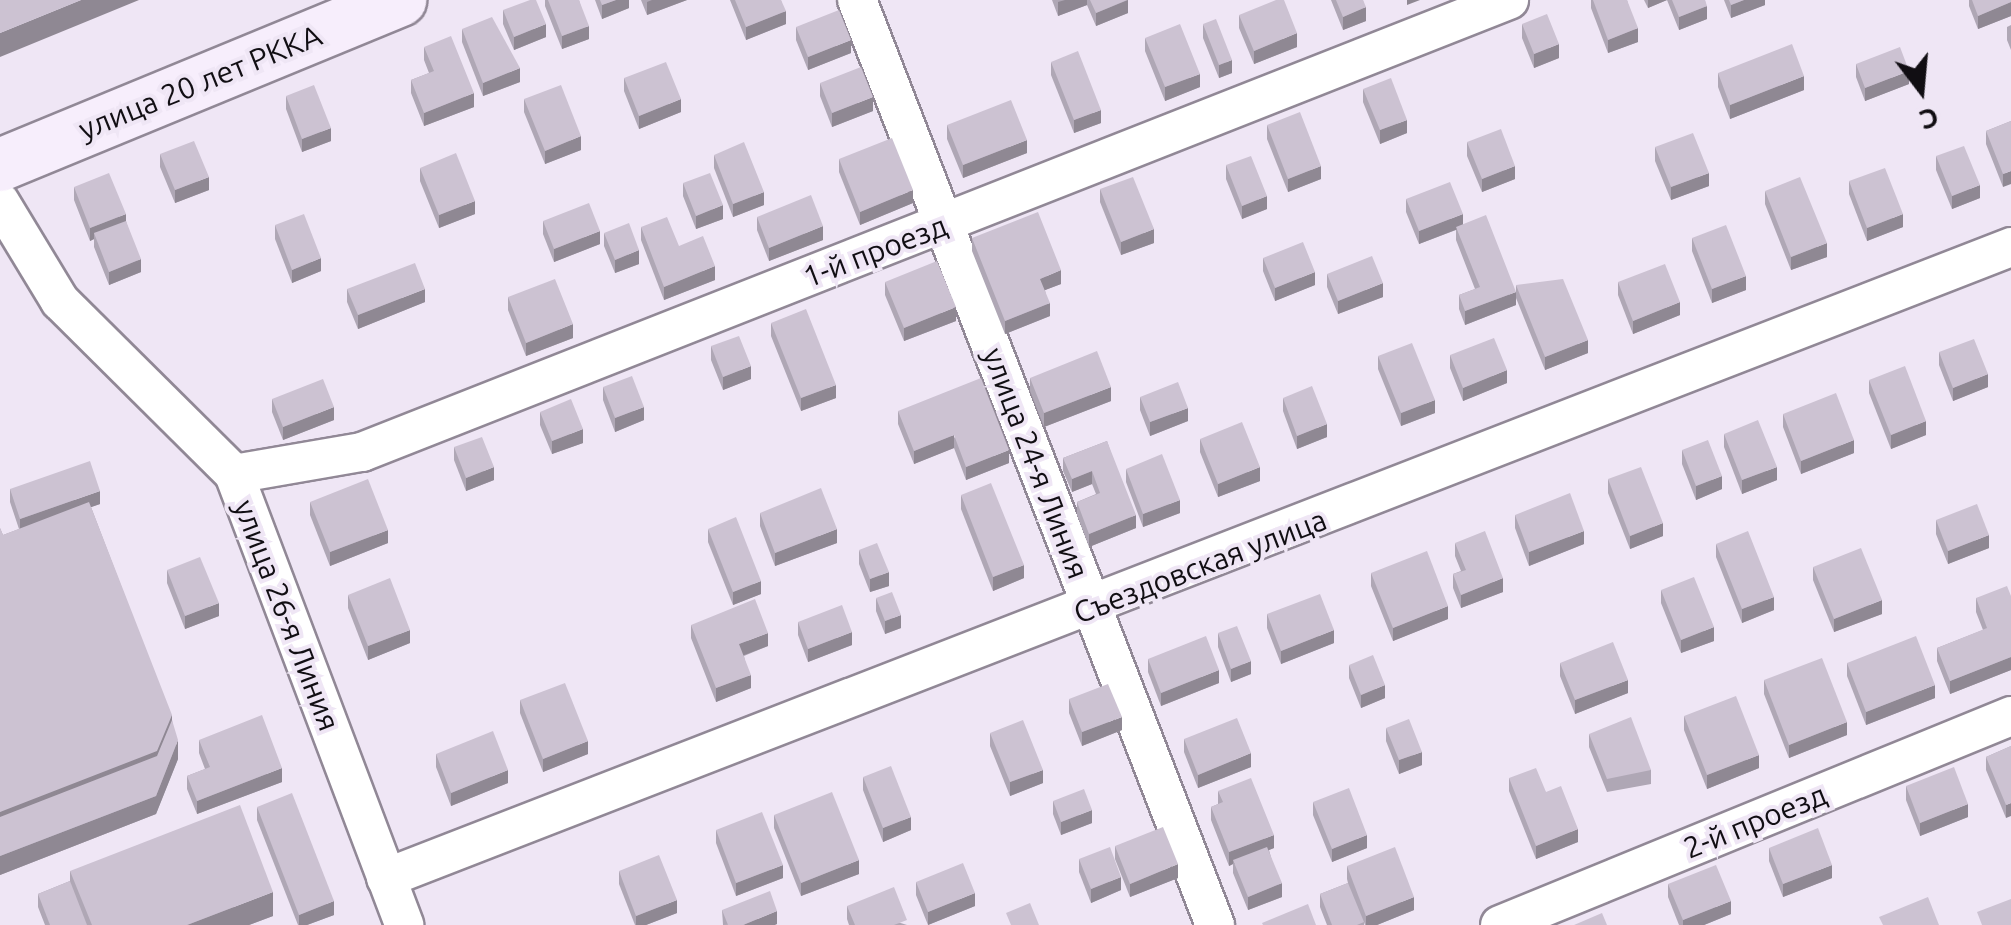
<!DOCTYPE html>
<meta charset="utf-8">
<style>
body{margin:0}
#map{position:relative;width:2011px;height:925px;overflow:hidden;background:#efe6f5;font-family:Ubuntu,sans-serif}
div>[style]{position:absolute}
.roads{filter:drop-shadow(2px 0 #918896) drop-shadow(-2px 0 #918896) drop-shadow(0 2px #918896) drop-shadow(0 -2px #918896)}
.street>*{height:38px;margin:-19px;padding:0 19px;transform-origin:19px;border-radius:19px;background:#fff}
.secondary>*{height:52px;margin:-26px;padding:0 26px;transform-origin:26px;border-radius:26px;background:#f7eefc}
.wall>*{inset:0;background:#afa7b5}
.shaded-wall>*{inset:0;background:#8f8893}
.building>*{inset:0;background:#ccc2d2}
span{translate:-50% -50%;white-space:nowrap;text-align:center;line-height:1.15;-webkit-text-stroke:8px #efe6f5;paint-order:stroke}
.street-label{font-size:30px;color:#110e13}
.north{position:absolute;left:1871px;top:40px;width:100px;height:100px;-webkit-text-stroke:8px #efe6f5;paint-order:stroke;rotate:164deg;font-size:28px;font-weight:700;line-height:40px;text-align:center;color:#110e13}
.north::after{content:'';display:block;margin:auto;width:35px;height:45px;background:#110e13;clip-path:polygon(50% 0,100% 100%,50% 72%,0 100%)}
</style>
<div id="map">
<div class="roads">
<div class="street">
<i style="left:857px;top:0;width:992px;rotate:68.84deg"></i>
<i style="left:0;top:202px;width:116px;rotate:58.8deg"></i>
<i style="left:60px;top:301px;width:245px;rotate:44.8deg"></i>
<i style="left:234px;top:474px;width:482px;rotate:69.3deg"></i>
<i style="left:234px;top:474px;width:130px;rotate:-9.8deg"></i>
<i style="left:362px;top:452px;width:1233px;rotate:-21.51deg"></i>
<i style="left:386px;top:878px;width:1743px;rotate:-21.22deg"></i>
<i style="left:1500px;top:925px;width:552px;rotate:-22.24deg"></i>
</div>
<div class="secondary">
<i style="left:0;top:165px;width:433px;rotate:-22.4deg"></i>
</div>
</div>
<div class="wall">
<i style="clip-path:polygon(545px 0,579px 0,589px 39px,562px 49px,545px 6px)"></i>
<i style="clip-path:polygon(595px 0,629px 0,629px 8px,602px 19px)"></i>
<i style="clip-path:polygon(641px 0,687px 0,647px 15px)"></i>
<i style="clip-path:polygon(730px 0,781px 0,786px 24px,746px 40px)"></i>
<i style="clip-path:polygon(1052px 0,1128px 0,1128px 13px,1096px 26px,1087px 5px,1058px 16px)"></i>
<i style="clip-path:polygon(1331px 0,1363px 0,1366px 21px,1343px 30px)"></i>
<i style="clip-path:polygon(1591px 0,1627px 0,1638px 42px,1608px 53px,1591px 8px)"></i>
<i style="clip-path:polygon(1644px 0,1705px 0,1707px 19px,1679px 30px,1667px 0,1648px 8px)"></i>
<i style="clip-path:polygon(1724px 0,1765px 0,1765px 5px,1731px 18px)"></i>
<i style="clip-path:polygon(1969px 0,2011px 0,2011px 16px,1978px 29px,1969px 6px)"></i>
<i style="clip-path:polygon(503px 10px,546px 37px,514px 50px,503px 24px)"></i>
<i style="clip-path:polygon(1239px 15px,1297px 47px,1254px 64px,1239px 28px)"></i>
<i style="clip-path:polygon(1203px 24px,1232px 73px,1219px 78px,1203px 38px)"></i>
<i style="clip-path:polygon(1522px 24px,1559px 58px,1534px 68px,1522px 38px)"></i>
<i style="clip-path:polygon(2011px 25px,2011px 50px,2007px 40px,2007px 27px)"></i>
<i style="clip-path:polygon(796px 27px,851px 53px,808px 70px,796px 40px)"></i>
<i style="clip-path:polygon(462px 29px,520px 82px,483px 96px,462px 42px)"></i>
<i style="clip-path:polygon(1145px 38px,1200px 87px,1165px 101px,1145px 51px)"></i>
<i style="clip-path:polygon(424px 47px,474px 107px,424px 126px,411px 93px,411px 80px,429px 73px,424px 60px)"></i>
<i style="clip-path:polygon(1051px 62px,1101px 123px,1074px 133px,1051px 75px)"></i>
<i style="clip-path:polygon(1856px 64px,1909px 84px,1865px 101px,1856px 77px)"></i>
<i style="clip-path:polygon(1718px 73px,1804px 90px,1730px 119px,1718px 87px)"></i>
<i style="clip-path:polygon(624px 78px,681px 112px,639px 129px,624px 91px)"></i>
<i style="clip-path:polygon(820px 83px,873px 111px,832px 127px,820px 96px)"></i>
<i style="clip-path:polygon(1363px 89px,1407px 133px,1380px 144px,1363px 102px)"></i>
<i style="clip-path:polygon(286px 96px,331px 141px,302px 152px,286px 109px)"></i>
<i style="clip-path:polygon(524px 99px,581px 150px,545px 164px,524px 112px)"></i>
<i style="clip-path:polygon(2011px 121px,2003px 187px,1986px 144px,1986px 131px)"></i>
<i style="clip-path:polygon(947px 125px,1027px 153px,963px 178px,947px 139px)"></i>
<i style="clip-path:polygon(1267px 125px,1321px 179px,1288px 192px,1267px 139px)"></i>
<i style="clip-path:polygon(1467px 142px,1515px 179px,1482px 192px,1467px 156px)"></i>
<i style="clip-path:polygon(1655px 147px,1709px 186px,1671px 200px,1655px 161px)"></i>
<i style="clip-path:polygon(160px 154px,209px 190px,175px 203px,160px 167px)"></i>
<i style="clip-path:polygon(714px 155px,764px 205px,733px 217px,714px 168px)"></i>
<i style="clip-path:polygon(1936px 156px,1980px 198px,1952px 209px,1936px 170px)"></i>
<i style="clip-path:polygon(839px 159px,913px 203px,860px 225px,839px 172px)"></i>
<i style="clip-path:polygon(1226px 165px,1267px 209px,1242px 219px,1226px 179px)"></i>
<i style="clip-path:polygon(420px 168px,475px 214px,439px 228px,420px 181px)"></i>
<i style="clip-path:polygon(1849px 181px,1903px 227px,1867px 241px,1849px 194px)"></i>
<i style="clip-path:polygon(683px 183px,723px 219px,696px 229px,683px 196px)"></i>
<i style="clip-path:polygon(74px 187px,126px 221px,141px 272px,109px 285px,94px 247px,94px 239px,90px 241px,74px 200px)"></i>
<i style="clip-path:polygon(1100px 189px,1154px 243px,1121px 255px,1100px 202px)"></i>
<i style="clip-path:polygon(1765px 191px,1827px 257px,1791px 270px,1765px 204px)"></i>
<i style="clip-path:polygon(1406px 199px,1463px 224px,1516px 305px,1465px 325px,1459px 309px,1459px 295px,1475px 289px,1456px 240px,1456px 230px,1419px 244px,1406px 212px)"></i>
<i style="clip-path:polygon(757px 217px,823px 240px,769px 261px,757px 230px)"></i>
<i style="clip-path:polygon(543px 221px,600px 244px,554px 262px,543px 234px)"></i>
<i style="clip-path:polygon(275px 225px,321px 271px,292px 283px,275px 239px)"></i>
<i style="clip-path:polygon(641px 227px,715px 280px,664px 300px,641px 240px)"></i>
<i style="clip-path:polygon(604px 233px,639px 264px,615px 273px,604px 246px)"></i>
<i style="clip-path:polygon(972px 238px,1061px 284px,1045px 290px,1050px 316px,1005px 334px,972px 251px)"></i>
<i style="clip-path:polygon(1692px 238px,1746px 290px,1712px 303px,1692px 251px)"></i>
<i style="clip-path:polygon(1263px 258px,1315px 285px,1275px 301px,1263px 271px)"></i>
<i style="clip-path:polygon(1327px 274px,1383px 297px,1338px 314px,1327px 287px)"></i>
<i style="clip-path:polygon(885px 282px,956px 321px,904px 341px,885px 295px)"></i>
<i style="clip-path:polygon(1618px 282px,1680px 315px,1633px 334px,1618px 295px)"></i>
<i style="clip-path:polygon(1516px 285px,1588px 353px,1545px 370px,1516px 298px)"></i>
<i style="clip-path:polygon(347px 289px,425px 302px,358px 329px,347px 302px)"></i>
<i style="clip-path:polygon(508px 297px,573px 338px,526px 356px,508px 310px)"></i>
<i style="clip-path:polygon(771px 323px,836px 398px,801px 411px,771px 336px)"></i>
<i style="clip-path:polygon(711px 346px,751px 379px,723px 390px,711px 360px)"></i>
<i style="clip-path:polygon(1939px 352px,1988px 387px,1953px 401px,1939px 365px)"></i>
<i style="clip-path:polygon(1450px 355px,1507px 383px,1463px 401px,1450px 368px)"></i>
<i style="clip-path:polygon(1378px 356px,1435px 413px,1401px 426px,1378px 369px)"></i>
<i style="clip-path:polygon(1030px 378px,1111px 401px,1044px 427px,1030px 391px)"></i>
<i style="clip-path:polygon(1869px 380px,1926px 435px,1891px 449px,1869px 393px)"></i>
<i style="clip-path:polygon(603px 387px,644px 420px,615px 432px,603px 400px)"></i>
<i style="clip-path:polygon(1140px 397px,1188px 421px,1150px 436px,1140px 410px)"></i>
<i style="clip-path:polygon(1283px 398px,1327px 437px,1297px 449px,1283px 411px)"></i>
<i style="clip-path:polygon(272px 399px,334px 420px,283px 440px,272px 412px)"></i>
<i style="clip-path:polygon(898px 411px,1009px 463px,966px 480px,954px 448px,914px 464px,898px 424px)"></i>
<i style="clip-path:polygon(540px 412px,583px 443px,552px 454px,540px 425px)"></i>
<i style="clip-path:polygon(1783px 414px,1854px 453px,1801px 474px,1783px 427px)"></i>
<i style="clip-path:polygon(1724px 434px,1777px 480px,1742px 494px,1724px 447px)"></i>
<i style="clip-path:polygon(1200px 439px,1260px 481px,1218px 497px,1200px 452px)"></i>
<i style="clip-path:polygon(1107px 441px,1136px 528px,1089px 547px,1077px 515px,1077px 502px,1096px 494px,1092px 484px,1072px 492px,1063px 471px,1063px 458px)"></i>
<i style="clip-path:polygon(454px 447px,494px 480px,466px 491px,454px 460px)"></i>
<i style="clip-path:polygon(1682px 450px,1722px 489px,1696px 500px,1682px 464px)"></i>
<i style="clip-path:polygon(1126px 469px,1180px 513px,1143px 527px,1126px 482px)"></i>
<i style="clip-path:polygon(1608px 479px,1663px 536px,1630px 549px,1608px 493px)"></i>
<i style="clip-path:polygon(10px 489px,100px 504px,91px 507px,172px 720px,178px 759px,156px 814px,0 875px,0 528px,3px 535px,19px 529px,10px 502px)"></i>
<i style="clip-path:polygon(961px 495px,1024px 578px,993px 591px,961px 509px)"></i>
<i style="clip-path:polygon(310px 502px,388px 543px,330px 566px,310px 515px)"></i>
<i style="clip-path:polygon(760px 513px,837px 543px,775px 566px,760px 526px)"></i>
<i style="clip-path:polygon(1515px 515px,1584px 544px,1529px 566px,1515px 528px)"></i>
<i style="clip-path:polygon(1936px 520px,1989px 548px,1948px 564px,1936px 534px)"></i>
<i style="clip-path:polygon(708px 529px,761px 594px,733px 605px,708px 542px)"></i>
<i style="clip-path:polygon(1455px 543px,1503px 592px,1461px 608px,1453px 588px,1453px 574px,1461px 571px,1455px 556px)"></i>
<i style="clip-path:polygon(1716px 544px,1774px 610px,1742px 623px,1716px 557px)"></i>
<i style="clip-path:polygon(859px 550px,889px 586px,870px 592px,859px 564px)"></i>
<i style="clip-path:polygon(1813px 567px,1882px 614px,1834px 632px,1813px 580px)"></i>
<i style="clip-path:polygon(167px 570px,219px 616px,185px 629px,167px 583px)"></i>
<i style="clip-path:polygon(1371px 573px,1448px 619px,1393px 641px,1371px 586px)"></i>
<i style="clip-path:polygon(1661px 590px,1714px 641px,1681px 653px,1661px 603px)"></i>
<i style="clip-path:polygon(348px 595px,410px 643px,368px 660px,348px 608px)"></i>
<i style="clip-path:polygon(2011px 596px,2011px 670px,1950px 694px,1937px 661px,1937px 648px,1983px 630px,1976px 612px,1976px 598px)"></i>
<i style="clip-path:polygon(876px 598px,901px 628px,885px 634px,876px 611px)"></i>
<i style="clip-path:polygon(1267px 614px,1334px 643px,1281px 664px,1267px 628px)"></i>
<i style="clip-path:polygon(798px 622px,852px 645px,808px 662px,798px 635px)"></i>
<i style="clip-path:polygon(691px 625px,768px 646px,744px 656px,751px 688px,716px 702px,691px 638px)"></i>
<i style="clip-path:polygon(1218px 633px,1251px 674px,1231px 682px,1218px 647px)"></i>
<i style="clip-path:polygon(1148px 659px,1219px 683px,1161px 706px,1148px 672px)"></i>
<i style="clip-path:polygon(1560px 663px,1628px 693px,1575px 714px,1560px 676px)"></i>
<i style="clip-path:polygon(1847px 663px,1935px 698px,1866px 725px,1847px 676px)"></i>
<i style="clip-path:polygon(1349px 665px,1385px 698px,1361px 708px,1349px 678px)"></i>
<i style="clip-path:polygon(1764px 680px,1847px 735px,1789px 758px,1764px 694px)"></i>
<i style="clip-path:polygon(1069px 699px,1122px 730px,1082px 746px,1069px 713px)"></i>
<i style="clip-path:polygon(520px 700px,588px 754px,543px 772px,520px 713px)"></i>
<i style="clip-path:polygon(1684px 716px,1759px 768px,1707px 789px,1684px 730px)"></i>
<i style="clip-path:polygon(1386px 728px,1422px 765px,1399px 774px,1386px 741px)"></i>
<i style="clip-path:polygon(990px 733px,1043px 783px,1010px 796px,990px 746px)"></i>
<i style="clip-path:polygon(1589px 734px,1651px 770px,1651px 784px,1607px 792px,1589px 747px)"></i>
<i style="clip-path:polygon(1184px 739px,1251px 767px,1198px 788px,1184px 752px)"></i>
<i style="clip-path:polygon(199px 740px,282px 782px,197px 814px,187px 789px,187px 776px,205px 769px,199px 753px)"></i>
<i style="clip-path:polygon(2011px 746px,2006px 818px,1986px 770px,1986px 757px)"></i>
<i style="clip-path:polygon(436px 754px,508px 783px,451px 806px,436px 767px)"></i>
<i style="clip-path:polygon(863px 777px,911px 830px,883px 842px,863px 790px)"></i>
<i style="clip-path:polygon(1509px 778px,1546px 792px,1578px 842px,1536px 859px,1509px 791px)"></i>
<i style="clip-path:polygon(1906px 786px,1968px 817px,1920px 836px,1906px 800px)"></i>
<i style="clip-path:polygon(1218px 791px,1274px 848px,1269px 850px,1282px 897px,1248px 910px,1233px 873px,1233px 864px,1229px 866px,1211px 820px,1211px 807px,1218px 804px)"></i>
<i style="clip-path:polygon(1053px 801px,1092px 823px,1061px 835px,1053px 814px)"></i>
<i style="clip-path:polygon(1313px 802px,1367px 848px,1332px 862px,1313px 815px)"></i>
<i style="clip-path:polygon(257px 807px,334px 915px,307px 925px,298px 925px,257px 820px)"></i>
<i style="clip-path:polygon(774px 815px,859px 874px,801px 896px,774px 828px)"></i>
<i style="clip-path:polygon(716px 830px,783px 878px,736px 896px,716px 843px)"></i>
<i style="clip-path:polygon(1115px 846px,1178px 878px,1130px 897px,1115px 859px)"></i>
<i style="clip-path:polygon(1769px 848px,1832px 878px,1783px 897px,1769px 861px)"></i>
<i style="clip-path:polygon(1079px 859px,1121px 890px,1091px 903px,1079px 872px)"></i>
<i style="clip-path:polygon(1347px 866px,1414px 910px,1377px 925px,1365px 925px,1364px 922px,1364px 925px,1327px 925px,1320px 907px,1320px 894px,1348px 883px,1347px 879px)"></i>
<i style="clip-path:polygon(70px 871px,273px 916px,249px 925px,45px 925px,38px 907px,38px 894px,70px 881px)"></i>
<i style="clip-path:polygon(619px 871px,677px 913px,646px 925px,635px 925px,619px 884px)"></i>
<i style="clip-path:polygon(916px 882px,975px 906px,928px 925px,916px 895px)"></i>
<i style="clip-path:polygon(1668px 884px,1731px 914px,1704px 925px,1679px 925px,1668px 897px)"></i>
<i style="clip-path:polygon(847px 906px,907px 925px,849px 925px,847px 919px)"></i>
<i style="clip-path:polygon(722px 910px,777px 924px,723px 925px)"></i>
</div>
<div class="shaded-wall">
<i style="clip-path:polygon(81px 0,139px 0,0 57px,0 33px)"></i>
<i style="clip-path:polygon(616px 0,629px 0,629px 8px,602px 19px,602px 5px)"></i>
<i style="clip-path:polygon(652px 0,687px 0,647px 15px,647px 2px)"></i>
<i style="clip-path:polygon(1065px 0,1087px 0,1087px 5px,1058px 16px,1058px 2px)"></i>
<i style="clip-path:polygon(1128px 0,1128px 13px,1096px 26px,1096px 13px)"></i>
<i style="clip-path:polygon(1407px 0,1420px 0,1407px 5px)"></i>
<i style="clip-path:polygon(1648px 0,1667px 0,1648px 8px)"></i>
<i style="clip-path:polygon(1744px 0,1765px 0,1765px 5px,1731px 18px,1731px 5px)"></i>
<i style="clip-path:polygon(2011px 2px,2011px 16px,1978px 29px,1978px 16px)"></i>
<i style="clip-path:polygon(1707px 6px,1707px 19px,1679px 30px,1679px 17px)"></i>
<i style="clip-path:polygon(1366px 7px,1366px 21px,1343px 30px,1343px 17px)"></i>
<i style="clip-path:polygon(786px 11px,786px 24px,746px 40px,746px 27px)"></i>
<i style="clip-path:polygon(546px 24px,546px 37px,514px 50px,514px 37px)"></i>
<i style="clip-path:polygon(589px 26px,589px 39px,562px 49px,562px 36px)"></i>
<i style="clip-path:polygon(1638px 28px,1638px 42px,1608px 53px,1608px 40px)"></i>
<i style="clip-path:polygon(1297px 33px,1297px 47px,1254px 64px,1254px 51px)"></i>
<i style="clip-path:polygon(851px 40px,851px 53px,808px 70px,808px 57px)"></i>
<i style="clip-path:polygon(1559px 44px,1559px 58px,1534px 68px,1534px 54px)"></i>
<i style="clip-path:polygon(1232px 60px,1232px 73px,1219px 78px,1219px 65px)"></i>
<i style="clip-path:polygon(520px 68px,520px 82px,483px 96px,483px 83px)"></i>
<i style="clip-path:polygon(1909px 71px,1909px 84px,1865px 101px,1865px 88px)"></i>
<i style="clip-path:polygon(1200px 74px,1200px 87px,1165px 101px,1165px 87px)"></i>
<i style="clip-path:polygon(1804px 76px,1804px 90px,1730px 119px,1730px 105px)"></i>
<i style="clip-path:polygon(474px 93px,474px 107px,424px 126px,424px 113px)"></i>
<i style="clip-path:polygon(873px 97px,873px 111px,832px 127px,832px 113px)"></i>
<i style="clip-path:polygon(681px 99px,681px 112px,639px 129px,639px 116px)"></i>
<i style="clip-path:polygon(1101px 110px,1101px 123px,1074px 133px,1074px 120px)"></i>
<i style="clip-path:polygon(1407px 120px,1407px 133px,1380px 144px,1380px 130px)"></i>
<i style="clip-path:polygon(331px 128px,331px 141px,302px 152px,302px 139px)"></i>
<i style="clip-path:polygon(581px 136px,581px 150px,545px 164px,545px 151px)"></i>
<i style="clip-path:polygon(1027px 140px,1027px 153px,963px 178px,963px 165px)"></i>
<i style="clip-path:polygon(1321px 166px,1321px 179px,1288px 192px,1288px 179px)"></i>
<i style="clip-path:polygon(1515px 166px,1515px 179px,1482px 192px,1482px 179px)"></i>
<i style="clip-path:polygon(2011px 171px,2011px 184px,2003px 187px,2003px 174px)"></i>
<i style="clip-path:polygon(1709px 173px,1709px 186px,1671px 200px,1671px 187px)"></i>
<i style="clip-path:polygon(209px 177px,209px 190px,175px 203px,175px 190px)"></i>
<i style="clip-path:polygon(1980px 185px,1980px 198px,1952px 209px,1952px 196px)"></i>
<i style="clip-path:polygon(913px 190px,913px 203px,860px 225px,860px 212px)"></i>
<i style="clip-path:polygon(764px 192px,764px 205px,733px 217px,733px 204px)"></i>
<i style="clip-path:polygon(1267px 196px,1267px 209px,1242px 219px,1242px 206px)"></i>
<i style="clip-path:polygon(475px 201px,475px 214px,439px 228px,439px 215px)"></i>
<i style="clip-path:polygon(723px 205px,723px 219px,696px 229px,696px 216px)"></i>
<i style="clip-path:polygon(126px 214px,126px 227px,94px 233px,94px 239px,90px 241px,90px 228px)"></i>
<i style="clip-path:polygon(1463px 214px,1463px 227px,1419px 244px,1419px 231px)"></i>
<i style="clip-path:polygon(1903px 214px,1903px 227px,1867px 241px,1867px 228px)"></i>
<i style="clip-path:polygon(823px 226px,823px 240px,769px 261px,769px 248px)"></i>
<i style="clip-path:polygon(1154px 229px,1154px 243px,1121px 255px,1121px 242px)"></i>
<i style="clip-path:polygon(600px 231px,600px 244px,554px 262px,554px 249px)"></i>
<i style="clip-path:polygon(1827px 243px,1827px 257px,1791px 270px,1791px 257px)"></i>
<i style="clip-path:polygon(639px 250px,639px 264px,615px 273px,615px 260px)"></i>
<i style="clip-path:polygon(321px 258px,321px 271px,292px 283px,292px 270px)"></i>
<i style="clip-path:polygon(141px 259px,141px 272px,109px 285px,109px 272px)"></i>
<i style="clip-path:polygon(715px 266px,715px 280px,664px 300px,664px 287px)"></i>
<i style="clip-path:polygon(1061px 270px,1061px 284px,1040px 292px,1040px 279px)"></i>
<i style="clip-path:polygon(1315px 272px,1315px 285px,1275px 301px,1275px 288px)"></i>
<i style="clip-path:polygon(1746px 276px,1746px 290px,1712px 303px,1712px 289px)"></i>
<i style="clip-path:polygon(1383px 283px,1383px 297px,1338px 314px,1338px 301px)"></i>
<i style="clip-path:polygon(425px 289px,425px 302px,358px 329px,358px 315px)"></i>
<i style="clip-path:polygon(1516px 292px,1516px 305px,1465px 325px,1465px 311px)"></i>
<i style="clip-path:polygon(1680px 302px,1680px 315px,1633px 334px,1633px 321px)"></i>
<i style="clip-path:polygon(1050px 303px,1050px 316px,1005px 334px,1005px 321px)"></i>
<i style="clip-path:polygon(956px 307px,956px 321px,904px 341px,904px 328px)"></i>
<i style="clip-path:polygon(573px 324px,573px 338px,526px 356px,526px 343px)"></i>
<i style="clip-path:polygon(1588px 340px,1588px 353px,1545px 370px,1545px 357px)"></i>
<i style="clip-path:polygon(751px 366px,751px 379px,723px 390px,723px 377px)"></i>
<i style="clip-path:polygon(1507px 370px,1507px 383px,1463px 401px,1463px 388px)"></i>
<i style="clip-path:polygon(1988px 374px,1988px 387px,1953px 401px,1953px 388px)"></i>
<i style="clip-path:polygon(836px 385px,836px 398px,801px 411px,801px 398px)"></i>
<i style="clip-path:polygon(1111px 387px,1111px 401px,1044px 427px,1044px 413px)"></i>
<i style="clip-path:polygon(1435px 400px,1435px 413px,1401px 426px,1401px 413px)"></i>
<i style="clip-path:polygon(334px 407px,334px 420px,283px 440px,283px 427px)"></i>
<i style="clip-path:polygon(644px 407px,644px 420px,615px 432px,615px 418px)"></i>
<i style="clip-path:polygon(1188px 408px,1188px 421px,1150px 436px,1150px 422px)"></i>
<i style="clip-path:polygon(1926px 421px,1926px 435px,1891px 449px,1891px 435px)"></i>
<i style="clip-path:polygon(1327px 424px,1327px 437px,1297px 449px,1297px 436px)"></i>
<i style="clip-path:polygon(583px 429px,583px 443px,552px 454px,552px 441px)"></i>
<i style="clip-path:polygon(954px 435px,954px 448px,914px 464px,914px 451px)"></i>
<i style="clip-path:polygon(1854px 440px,1854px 453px,1801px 474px,1801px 461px)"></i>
<i style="clip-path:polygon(1009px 450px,1009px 463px,966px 480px,966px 467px)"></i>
<i style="clip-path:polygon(494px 467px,494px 480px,466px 491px,466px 478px)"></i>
<i style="clip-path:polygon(1260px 467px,1260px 481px,1218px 497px,1218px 484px)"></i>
<i style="clip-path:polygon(1777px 467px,1777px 480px,1742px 494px,1742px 480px)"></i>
<i style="clip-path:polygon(1092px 471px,1092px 484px,1072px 492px,1072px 479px)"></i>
<i style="clip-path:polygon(1722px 476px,1722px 489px,1696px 500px,1696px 486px)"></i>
<i style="clip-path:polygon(100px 491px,100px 504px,20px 532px,20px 519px)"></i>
<i style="clip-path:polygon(1180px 500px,1180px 513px,1143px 527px,1143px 514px)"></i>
<i style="clip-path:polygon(1136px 515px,1136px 528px,1089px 547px,1089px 534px)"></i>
<i style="clip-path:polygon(1663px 523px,1663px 536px,1630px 549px,1630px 536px)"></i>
<i style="clip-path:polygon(837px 529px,837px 543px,775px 566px,775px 553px)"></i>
<i style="clip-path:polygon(388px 530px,388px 543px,330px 566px,330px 552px)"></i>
<i style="clip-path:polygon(1584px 531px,1584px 544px,1529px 566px,1529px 552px)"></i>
<i style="clip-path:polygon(1989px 535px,1989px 548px,1948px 564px,1948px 551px)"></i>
<i style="clip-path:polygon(1024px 565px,1024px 578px,993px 591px,993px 577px)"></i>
<i style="clip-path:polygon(889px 572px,889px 586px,870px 592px,870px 579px)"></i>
<i style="clip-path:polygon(1503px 578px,1503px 592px,1461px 608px,1461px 595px)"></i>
<i style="clip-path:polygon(761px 581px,761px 594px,733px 605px,733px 592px)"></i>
<i style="clip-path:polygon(1774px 597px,1774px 610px,1742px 623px,1742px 609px)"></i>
<i style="clip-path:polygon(1882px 600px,1882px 614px,1834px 632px,1834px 619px)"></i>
<i style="clip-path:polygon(219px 603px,219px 616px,185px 629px,185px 616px)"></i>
<i style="clip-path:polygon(1448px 606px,1448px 619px,1393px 641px,1393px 628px)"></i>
<i style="clip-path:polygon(901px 615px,901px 628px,885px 634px,885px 621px)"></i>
<i style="clip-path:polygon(1714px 627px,1714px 641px,1681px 653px,1681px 640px)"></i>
<i style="clip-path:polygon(410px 630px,410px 643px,368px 660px,368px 646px)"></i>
<i style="clip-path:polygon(1334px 630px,1334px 643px,1281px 664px,1281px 651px)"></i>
<i style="clip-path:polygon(852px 632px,852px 645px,808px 662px,808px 649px)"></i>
<i style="clip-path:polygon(768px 633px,768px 646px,739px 657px,739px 644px)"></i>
<i style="clip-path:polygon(2011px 657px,2011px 670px,1950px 694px,1950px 681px)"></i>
<i style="clip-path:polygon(1251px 661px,1251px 674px,1231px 682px,1231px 669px)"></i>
<i style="clip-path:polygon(1219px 670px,1219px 683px,1161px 706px,1161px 693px)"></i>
<i style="clip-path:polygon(751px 675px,751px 688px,716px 702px,716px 688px)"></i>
<i style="clip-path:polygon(1628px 680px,1628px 693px,1575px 714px,1575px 700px)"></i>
<i style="clip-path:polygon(1385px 685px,1385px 698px,1361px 708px,1361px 695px)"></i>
<i style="clip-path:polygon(1935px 685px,1935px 698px,1866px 725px,1866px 712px)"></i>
<i style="clip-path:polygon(172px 715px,172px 739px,157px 775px,0 836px,0 812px)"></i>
<i style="clip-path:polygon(1122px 717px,1122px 730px,1082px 746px,1082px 732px)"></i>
<i style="clip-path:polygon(1847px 722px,1847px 735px,1789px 758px,1789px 745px)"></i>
<i style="clip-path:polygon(178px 740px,178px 759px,156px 814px,0 875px,0 856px,156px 796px)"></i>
<i style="clip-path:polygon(588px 741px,588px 754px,543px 772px,543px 759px)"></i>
<i style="clip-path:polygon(1422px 752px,1422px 765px,1399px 774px,1399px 760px)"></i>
<i style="clip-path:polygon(1251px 753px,1251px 767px,1198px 788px,1198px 775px)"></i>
<i style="clip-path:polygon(1759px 755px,1759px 768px,1707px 789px,1707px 775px)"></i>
<i style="clip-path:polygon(282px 768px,282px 782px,197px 814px,197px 801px)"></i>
<i style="clip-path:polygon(508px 770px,508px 783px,451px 806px,451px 793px)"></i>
<i style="clip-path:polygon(1043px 770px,1043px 783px,1010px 796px,1010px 782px)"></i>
<i style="clip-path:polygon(2011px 803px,2011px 816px,2006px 818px,2006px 805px)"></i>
<i style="clip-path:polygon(1968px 804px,1968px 817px,1920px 836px,1920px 823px)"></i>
<i style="clip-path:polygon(1092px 810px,1092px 823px,1061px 835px,1061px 822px)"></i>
<i style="clip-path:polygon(911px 817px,911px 830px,883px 842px,883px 828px)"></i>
<i style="clip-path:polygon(1578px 829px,1578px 842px,1536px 859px,1536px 846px)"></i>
<i style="clip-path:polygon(1274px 835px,1274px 848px,1234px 864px,1233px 860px,1233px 864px,1229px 866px,1229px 852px)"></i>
<i style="clip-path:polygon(1367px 835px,1367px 848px,1332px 862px,1332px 849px)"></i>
<i style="clip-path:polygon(859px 860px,859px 874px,801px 896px,801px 883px)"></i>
<i style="clip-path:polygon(1178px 864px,1178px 878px,1130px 897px,1130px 884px)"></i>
<i style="clip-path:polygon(783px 865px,783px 878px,736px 896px,736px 883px)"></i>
<i style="clip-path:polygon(1832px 865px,1832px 878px,1783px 897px,1783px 884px)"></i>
<i style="clip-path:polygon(1121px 877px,1121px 890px,1091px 903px,1091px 889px)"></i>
<i style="clip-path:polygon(1282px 883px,1282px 897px,1248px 910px,1248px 897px)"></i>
<i style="clip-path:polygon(273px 892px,273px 916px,249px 925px,187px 925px)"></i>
<i style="clip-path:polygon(975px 893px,975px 906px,928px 925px,928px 912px)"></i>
<i style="clip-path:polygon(1414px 897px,1414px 910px,1377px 925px,1366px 925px,1366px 916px)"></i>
<i style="clip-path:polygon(677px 900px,677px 913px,646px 925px,636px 925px,636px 916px)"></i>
<i style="clip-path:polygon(334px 901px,334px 915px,307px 925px,299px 925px,299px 915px)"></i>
<i style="clip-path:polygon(1731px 901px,1731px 914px,1704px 925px,1683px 925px,1683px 920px)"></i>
<i style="clip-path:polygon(777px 911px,777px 924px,775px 925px,743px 925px)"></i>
</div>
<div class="building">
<i style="clip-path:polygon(0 0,81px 0,0 33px)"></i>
<i style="clip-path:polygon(530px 0,536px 0,546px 24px,514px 37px,503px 10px)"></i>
<i style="clip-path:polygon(548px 0,579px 0,589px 26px,562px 36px)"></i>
<i style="clip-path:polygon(600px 0,616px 0,602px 5px)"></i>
<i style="clip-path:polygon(735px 0,781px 0,786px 11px,746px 27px)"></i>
<i style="clip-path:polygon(1090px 0,1127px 0,1096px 13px)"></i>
<i style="clip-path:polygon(1276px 0,1284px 0,1297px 33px,1254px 51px,1239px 15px)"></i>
<i style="clip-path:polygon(1336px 0,1363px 0,1366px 7px,1343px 17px)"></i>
<i style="clip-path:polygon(1593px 0,1627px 0,1638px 28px,1608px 40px)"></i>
<i style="clip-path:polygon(1672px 0,1705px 0,1707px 6px,1679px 17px)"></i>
<i style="clip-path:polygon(1729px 0,1744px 0,1731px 5px)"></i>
<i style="clip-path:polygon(1972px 0,2011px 0,2011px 2px,1978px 16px)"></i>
<i style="clip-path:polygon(839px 10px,851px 40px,808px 57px,796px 27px)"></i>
<i style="clip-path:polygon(1547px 14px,1559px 44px,1534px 54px,1522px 24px)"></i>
<i style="clip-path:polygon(492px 17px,520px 68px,483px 83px,462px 29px)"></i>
<i style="clip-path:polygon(1216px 19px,1232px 60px,1219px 65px,1203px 24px)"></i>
<i style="clip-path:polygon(1180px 24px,1200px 74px,1165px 87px,1145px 38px)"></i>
<i style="clip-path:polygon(451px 36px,474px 93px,424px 113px,411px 80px,434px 71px,424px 47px)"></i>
<i style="clip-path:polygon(1792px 44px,1804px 76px,1730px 105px,1718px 73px)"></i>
<i style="clip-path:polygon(1900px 47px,1909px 71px,1865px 88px,1856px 64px)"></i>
<i style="clip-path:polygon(1078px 51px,1101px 110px,1074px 120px,1051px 62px)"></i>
<i style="clip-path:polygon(666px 62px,681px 99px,639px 116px,624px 78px)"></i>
<i style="clip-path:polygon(861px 67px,873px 97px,832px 113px,820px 83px)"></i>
<i style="clip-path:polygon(1391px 78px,1407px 120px,1380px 130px,1363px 89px)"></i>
<i style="clip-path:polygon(314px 85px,331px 128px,302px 139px,286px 96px)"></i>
<i style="clip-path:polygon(561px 85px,581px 136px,545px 151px,524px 99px)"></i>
<i style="clip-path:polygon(1011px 100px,1027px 140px,963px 165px,947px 125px)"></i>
<i style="clip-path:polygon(1300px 112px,1321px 166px,1288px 179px,1267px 125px)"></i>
<i style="clip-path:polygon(2011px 121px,2011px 171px,2003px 174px,1986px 131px)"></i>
<i style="clip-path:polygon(1501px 129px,1515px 166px,1482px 179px,1467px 142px)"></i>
<i style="clip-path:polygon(1693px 133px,1709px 173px,1671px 187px,1655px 147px)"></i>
<i style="clip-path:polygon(892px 138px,913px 190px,860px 212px,839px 159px)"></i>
<i style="clip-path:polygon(194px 141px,209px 177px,175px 190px,160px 154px)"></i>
<i style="clip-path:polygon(744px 142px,764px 192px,733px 204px,714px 155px)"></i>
<i style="clip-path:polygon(1964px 146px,1980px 185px,1952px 196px,1936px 156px)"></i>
<i style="clip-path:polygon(456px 153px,475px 201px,439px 215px,420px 168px)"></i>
<i style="clip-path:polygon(1251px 156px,1267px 196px,1242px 206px,1226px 165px)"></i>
<i style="clip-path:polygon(1885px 168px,1903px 214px,1867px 228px,1849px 181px)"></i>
<i style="clip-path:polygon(109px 173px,126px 214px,90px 228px,74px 187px)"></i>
<i style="clip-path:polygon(710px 173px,723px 205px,696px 216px,683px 183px)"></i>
<i style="clip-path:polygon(1133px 177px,1154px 229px,1121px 242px,1100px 189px)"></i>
<i style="clip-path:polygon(1800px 177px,1827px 243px,1791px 257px,1765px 191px)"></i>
<i style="clip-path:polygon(1450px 182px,1463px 214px,1419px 231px,1406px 199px)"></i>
<i style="clip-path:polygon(811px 195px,823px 226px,769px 248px,757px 217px)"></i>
<i style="clip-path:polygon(589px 203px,600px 231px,554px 249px,543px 221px)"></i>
<i style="clip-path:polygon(1038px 212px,1061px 270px,1040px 279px,1050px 303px,1005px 321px,972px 238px)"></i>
<i style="clip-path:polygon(304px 214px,321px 258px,292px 270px,275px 225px)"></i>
<i style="clip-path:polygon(1486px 215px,1516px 292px,1465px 311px,1459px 295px,1480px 287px,1456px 227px)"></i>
<i style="clip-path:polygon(667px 217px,679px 246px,703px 236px,715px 266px,664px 287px,641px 227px)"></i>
<i style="clip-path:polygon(126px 221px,141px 259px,109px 272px,94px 233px)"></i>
<i style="clip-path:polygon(629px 223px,639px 250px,615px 260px,604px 233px)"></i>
<i style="clip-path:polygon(1726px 225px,1746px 276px,1712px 289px,1692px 238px)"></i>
<i style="clip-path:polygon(1303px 242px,1315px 272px,1275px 288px,1263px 258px)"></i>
<i style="clip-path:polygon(1372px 256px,1383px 283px,1338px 301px,1327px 274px)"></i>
<i style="clip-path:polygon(937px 261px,956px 307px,904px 328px,885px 282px)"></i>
<i style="clip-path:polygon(415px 263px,425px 289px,358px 315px,347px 289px)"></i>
<i style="clip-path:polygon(1665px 264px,1680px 302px,1633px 321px,1618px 282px)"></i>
<i style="clip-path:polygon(555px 279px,573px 324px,526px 343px,508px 297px)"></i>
<i style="clip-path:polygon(1563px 279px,1588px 340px,1545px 357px,1516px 285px)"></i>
<i style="clip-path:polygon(806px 309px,836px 385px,801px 398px,771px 323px)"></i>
<i style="clip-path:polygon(739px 336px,751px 366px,723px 377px,711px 346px)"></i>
<i style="clip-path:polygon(1494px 338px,1507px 370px,1463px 388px,1450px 355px)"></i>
<i style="clip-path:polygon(1974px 339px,1988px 374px,1953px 388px,1939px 352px)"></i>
<i style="clip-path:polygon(1412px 343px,1435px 400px,1401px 413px,1378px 356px)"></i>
<i style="clip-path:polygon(1097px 351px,1111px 387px,1044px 413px,1030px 378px)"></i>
<i style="clip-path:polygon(1905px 366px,1926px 421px,1891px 435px,1869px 380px)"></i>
<i style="clip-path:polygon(632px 376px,644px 407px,615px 418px,603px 387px)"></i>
<i style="clip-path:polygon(981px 378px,1009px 450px,966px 467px,954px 435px,914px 451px,898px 411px)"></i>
<i style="clip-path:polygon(323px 379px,334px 407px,283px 427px,272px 399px)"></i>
<i style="clip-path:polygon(1178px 382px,1188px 408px,1150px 422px,1140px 397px)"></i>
<i style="clip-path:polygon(1312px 386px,1327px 424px,1297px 436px,1283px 398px)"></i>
<i style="clip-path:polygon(1836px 393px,1854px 440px,1801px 461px,1783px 414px)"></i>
<i style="clip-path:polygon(571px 399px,583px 429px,552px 441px,540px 412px)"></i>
<i style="clip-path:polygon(1758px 420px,1777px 467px,1742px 480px,1724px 434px)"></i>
<i style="clip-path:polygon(1242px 422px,1260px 467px,1218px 484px,1200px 439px)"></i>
<i style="clip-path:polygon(482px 437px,494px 467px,466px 478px,454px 447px)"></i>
<i style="clip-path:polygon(1708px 440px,1722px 476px,1696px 486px,1682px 450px)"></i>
<i style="clip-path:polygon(1107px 441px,1136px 515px,1089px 534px,1077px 502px,1100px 493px,1092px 471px,1072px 479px,1063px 458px)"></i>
<i style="clip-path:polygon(1162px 454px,1180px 500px,1143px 514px,1126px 469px)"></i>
<i style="clip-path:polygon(90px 461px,100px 491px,20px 519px,10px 489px)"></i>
<i style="clip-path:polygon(1641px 467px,1663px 523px,1630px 536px,1608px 479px)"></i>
<i style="clip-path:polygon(368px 479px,388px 530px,330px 552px,310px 502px)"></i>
<i style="clip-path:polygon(991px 483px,1024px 565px,993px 577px,961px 495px)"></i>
<i style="clip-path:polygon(821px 488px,837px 529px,775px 553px,760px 513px)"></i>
<i style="clip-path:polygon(1570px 493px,1584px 531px,1529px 552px,1515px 515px)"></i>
<i style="clip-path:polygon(89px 502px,172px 715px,157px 751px,0 812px,0 528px,3px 535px)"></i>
<i style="clip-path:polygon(1977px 504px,1989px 535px,1948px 551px,1936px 520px)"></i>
<i style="clip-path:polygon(736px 517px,761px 581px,733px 592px,708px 529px)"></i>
<i style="clip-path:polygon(1485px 531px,1503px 578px,1461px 595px,1453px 574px,1466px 570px,1455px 543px)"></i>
<i style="clip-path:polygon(1748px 531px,1774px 597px,1742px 609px,1716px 544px)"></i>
<i style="clip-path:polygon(877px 543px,889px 572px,870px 579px,859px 550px)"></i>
<i style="clip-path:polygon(1861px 548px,1882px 600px,1834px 619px,1813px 567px)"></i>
<i style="clip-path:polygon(1427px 551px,1448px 606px,1393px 628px,1371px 573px)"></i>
<i style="clip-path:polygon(200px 557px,219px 603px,185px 616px,167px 570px)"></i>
<i style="clip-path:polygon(1694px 577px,1714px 627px,1681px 640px,1661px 590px)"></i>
<i style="clip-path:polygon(390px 578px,410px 630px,368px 646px,348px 595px)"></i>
<i style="clip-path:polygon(2007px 586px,2011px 596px,2011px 657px,1950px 681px,1937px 648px,1987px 628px,1976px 598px)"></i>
<i style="clip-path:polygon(892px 592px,901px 615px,885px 621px,876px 598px)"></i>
<i style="clip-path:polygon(1320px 594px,1334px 630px,1281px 651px,1267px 614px)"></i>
<i style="clip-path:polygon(755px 599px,768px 633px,739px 644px,751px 675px,716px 688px,691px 625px)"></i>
<i style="clip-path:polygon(842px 605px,852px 632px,808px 649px,798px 622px)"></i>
<i style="clip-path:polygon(1237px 626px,1251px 661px,1231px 669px,1218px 633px)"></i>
<i style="clip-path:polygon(1206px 636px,1219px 670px,1161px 693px,1148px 659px)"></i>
<i style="clip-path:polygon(1916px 636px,1935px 685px,1866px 712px,1847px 663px)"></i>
<i style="clip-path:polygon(1613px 642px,1628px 680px,1575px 700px,1560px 663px)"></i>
<i style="clip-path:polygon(1373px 655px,1385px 685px,1361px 695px,1349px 665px)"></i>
<i style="clip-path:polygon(1822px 658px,1847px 722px,1789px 745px,1764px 680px)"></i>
<i style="clip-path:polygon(565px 683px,588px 741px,543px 759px,520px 700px)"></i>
<i style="clip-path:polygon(1108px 684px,1122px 717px,1082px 732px,1069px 699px)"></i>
<i style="clip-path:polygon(1736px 696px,1759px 755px,1707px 775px,1684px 716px)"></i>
<i style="clip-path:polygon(262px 715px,282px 768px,197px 801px,187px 776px,210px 767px,199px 740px)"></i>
<i style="clip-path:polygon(1631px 717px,1651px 770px,1607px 779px,1589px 734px)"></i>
<i style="clip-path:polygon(1237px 718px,1251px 753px,1198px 775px,1184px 739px)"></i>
<i style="clip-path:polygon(1409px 719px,1422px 752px,1399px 760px,1386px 728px)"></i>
<i style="clip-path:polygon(172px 720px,178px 740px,156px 796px,0 856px,0 817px,157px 756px)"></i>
<i style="clip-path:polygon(1023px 720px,1043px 770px,1010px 782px,990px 733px)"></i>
<i style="clip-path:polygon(493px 731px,508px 770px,451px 793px,436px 754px)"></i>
<i style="clip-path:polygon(2011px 746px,2011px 803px,2006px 805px,1986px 757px)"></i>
<i style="clip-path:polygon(891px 766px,911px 817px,883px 828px,863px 777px)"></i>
<i style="clip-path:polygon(1954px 767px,1968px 804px,1920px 823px,1906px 786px)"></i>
<i style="clip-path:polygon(1536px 768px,1546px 792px,1561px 786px,1578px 829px,1536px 846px,1509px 778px)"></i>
<i style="clip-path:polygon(1251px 778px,1274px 835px,1229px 852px,1211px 807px,1223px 802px,1218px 791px)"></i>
<i style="clip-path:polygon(1349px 788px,1367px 835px,1332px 849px,1313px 802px)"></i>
<i style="clip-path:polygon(1084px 789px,1092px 810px,1061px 822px,1053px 801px)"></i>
<i style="clip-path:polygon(832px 792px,859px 860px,801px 883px,774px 815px)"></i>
<i style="clip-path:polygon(292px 793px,334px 901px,299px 915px,257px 807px)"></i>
<i style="clip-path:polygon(240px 805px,273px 892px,187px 925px,92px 925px,70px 871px)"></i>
<i style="clip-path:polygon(762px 812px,783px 865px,736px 883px,716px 830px)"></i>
<i style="clip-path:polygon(1163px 827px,1178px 864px,1130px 884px,1115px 846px)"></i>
<i style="clip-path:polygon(1818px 828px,1832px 865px,1783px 884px,1769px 848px)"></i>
<i style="clip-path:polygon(1110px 847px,1121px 877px,1091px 889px,1079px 859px)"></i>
<i style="clip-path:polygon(1267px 847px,1282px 883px,1248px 897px,1233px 860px)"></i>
<i style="clip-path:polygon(1395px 847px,1414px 897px,1366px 916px,1347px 866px)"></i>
<i style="clip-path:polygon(659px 855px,677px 900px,636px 916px,619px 871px)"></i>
<i style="clip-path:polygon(963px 863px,975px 893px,928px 912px,916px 882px)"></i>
<i style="clip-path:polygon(1716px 865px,1731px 901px,1683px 920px,1668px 884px)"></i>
<i style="clip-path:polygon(70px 881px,87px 925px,50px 925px,38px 894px)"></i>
<i style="clip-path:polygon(1348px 883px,1364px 922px,1357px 925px,1332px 925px,1320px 894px)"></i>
<i style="clip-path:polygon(894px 887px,907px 920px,894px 925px,855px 925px,847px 906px)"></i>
<i style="clip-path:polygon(770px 891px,777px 911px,743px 925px,728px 925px,722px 910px)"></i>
<i style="clip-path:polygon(1928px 897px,1939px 925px,1883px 925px,1879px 917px)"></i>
<i style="clip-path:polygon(2011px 899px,2011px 925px,1982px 925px,1977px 912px)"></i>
<i style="clip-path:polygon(1030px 903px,1039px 925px,1011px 925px,1006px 913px)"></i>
<i style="clip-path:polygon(1308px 904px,1316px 925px,1263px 925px,1262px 923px)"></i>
<i style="clip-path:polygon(1602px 913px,1607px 925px,1574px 925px)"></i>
</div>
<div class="street-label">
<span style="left:200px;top:82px;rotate:-22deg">улица 20 лет РККА</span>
<span style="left:875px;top:251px;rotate:-21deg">1-й проезд</span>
<span style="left:1036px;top:463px;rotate:69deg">улица 24-я Линия</span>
<span style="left:1200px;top:566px;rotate:-21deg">Съездовская улица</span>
<span style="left:287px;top:615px;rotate:69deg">улица 26-я Линия</span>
<span style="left:1755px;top:821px;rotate:-22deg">2-й проезд</span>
</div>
<div class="north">С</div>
</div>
